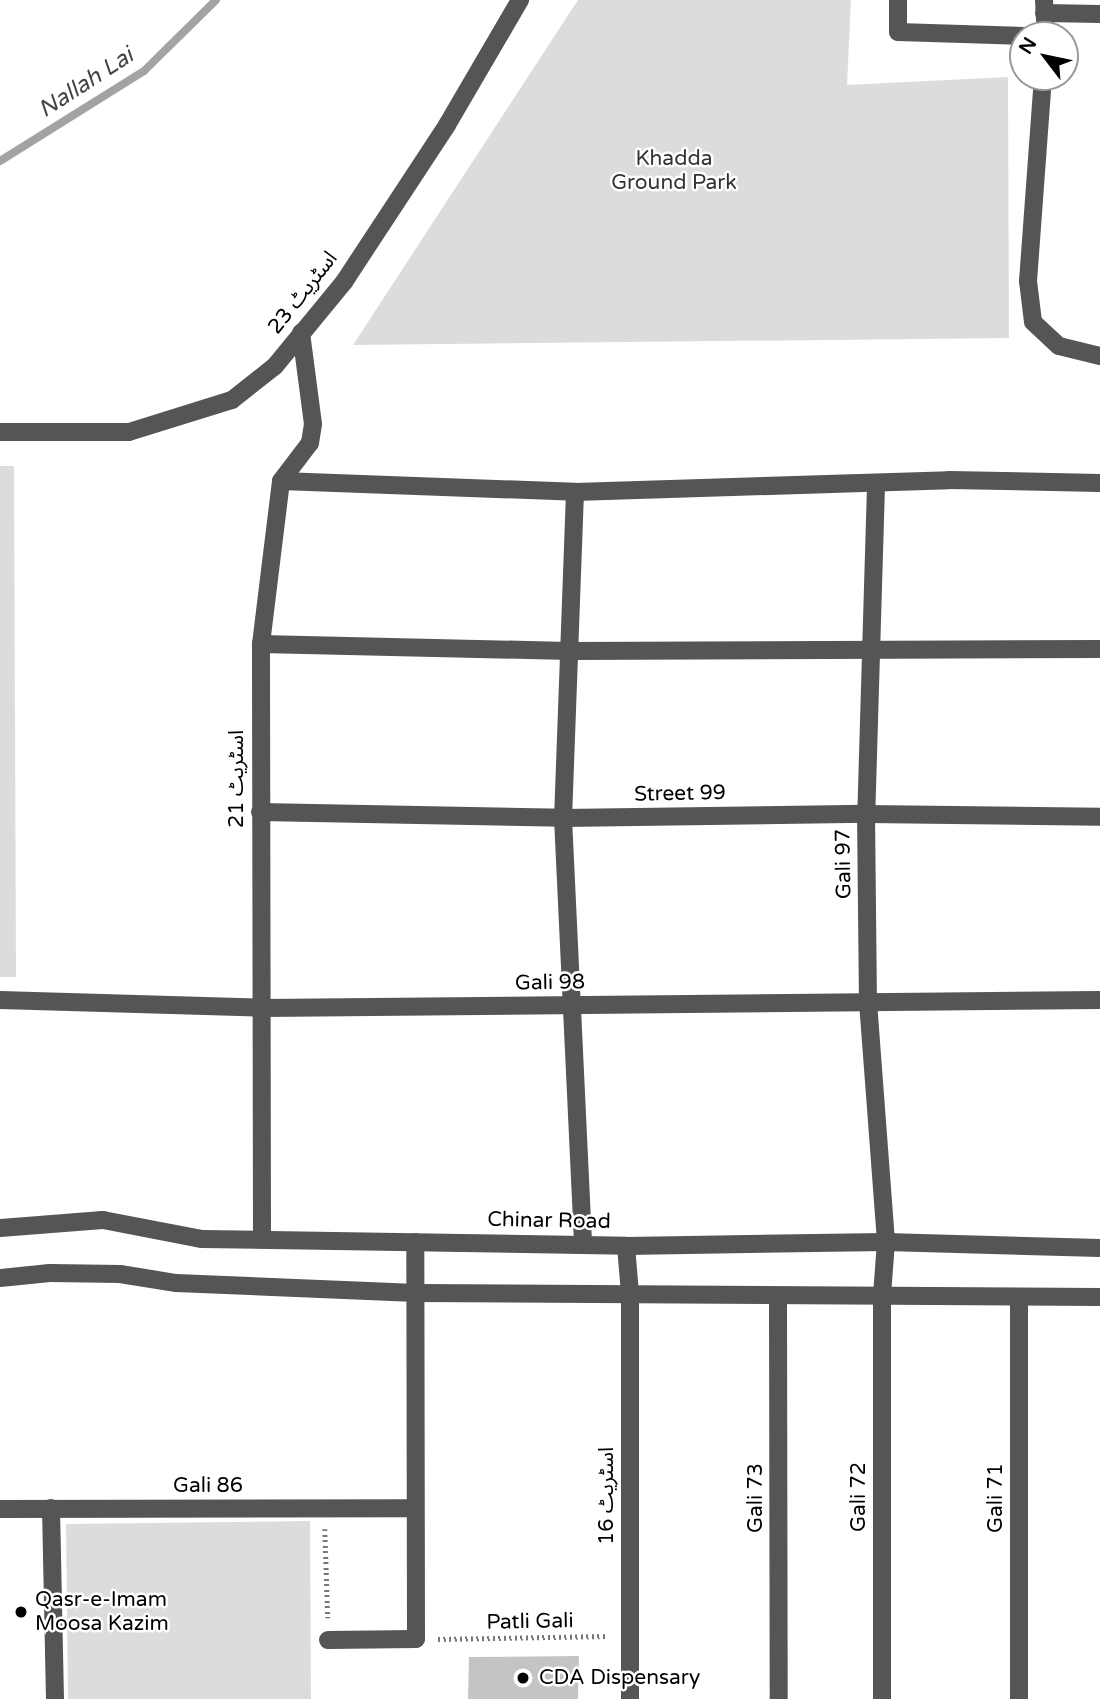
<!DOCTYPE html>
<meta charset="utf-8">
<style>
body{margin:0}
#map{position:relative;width:1100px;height:1699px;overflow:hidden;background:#fff;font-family:"Varela Round","Noto Sans Arabic",sans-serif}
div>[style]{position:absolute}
.green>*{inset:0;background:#dcdcdc}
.stream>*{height:8px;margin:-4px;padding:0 4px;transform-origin:4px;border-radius:4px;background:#a3a3a3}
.building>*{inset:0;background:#c4c4c4}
.path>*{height:4.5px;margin-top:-2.25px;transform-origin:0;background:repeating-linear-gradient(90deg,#777 0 2px,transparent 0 5.5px)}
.minor>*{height:18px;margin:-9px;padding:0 9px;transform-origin:9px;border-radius:9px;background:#555}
.dots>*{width:19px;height:19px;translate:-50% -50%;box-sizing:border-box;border:4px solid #fff;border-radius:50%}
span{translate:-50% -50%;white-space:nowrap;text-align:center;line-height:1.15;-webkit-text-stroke:5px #fff;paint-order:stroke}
.park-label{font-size:21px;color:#333}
.street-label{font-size:21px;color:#000}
.poi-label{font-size:21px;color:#000}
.left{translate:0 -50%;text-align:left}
.water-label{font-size:23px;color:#444;font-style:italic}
.north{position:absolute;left:1009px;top:21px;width:70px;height:70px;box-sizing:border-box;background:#fff;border:2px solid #999;border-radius:50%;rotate:302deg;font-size:19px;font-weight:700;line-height:28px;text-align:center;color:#000}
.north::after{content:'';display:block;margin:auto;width:24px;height:32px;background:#000;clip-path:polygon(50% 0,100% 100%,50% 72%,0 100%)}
</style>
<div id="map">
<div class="green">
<i style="clip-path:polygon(578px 0,851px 0,847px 85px,1008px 77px,1009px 338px,353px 345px)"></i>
<i style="clip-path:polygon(0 466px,14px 466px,16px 977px,0 977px)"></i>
<i style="clip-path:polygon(310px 1521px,311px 1699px,68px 1699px,66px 1524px)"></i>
</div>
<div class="stream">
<i style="left:0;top:161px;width:170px;rotate:-32deg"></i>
<i style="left:144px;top:71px;width:101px;rotate:-44.6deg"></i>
</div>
<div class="building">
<i style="clip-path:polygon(579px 1656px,578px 1699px,468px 1699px,469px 1657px)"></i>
</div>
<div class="path">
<i style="left:325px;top:1529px;width:89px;rotate:88.1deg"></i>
<i style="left:438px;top:1639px;width:169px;rotate:-1deg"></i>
</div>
<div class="minor">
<i style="left:898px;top:0;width:32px;rotate:90deg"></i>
<i style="left:898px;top:32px;width:125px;rotate:1.8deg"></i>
<i style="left:1044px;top:0;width:35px;rotate:87deg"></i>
<i style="left:1044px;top:13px;width:56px;rotate:1deg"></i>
<i style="left:1043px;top:77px;width:205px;rotate:94.2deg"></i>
<i style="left:1028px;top:281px;width:41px;rotate:83deg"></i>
<i style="left:1033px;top:322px;width:35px;rotate:43deg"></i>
<i style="left:1059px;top:346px;width:42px;rotate:13.7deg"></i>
<i style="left:0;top:432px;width:129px"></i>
<i style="left:129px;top:432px;width:108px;rotate:-17.3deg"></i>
<i style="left:232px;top:400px;width:55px;rotate:-38.3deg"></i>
<i style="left:275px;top:366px;width:109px;rotate:-50.6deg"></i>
<i style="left:344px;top:282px;width:188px;rotate:-56.7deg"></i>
<i style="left:447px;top:125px;width:145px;rotate:-59.7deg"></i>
<i style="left:281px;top:481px;width:294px;rotate:2.1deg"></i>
<i style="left:575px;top:492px;width:374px;rotate:-1.8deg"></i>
<i style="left:949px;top:480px;width:151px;rotate:1.1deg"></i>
<i style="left:876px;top:486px;width:328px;rotate:91.7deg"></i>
<i style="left:866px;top:814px;width:188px;rotate:89.4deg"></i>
<i style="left:868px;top:1002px;width:241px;rotate:85.7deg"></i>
<i style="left:886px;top:1242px;width:53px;rotate:94.3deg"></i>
<i style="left:882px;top:1295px;width:404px;rotate:90deg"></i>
<i style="left:575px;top:492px;width:326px;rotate:92.1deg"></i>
<i style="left:563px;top:818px;width:424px;rotate:87.3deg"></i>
<i style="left:261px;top:644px;width:308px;rotate:1.3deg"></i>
<i style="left:569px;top:651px;width:531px;rotate:-0.22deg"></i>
<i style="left:260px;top:812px;width:303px;rotate:1.1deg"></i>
<i style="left:563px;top:818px;width:303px;rotate:-0.8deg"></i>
<i style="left:866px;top:814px;width:234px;rotate:0.7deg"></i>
<i style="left:0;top:1000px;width:263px;rotate:1.7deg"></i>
<i style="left:263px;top:1008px;width:837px;rotate:-0.55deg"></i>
<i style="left:0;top:1228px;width:103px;rotate:-4.4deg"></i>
<i style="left:103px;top:1220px;width:101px;rotate:10.9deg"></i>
<i style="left:202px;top:1239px;width:424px;rotate:0.9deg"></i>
<i style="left:626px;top:1246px;width:260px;rotate:-0.9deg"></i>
<i style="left:886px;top:1242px;width:214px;rotate:1.6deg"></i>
<i style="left:262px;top:1237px;width:593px;rotate:-90.1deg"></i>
<i style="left:261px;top:644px;width:164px;rotate:-83deg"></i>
<i style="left:281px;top:481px;width:48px;rotate:-52.7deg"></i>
<i style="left:310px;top:443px;width:19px;rotate:-81deg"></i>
<i style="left:313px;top:424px;width:92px;rotate:-97.5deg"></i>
<i style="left:626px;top:1246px;width:48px;rotate:85.2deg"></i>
<i style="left:630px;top:1294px;width:405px;rotate:90deg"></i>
<i style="left:0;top:1278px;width:50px;rotate:-5.7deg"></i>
<i style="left:50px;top:1273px;width:70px;rotate:0.8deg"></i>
<i style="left:120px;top:1274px;width:57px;rotate:9.1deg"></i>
<i style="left:176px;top:1283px;width:240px;rotate:2.4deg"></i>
<i style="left:416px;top:1293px;width:684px;rotate:0.34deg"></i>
<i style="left:778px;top:1296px;width:403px;rotate:89.9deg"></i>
<i style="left:1019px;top:1297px;width:402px;rotate:90deg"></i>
<i style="left:51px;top:1508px;width:191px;rotate:88.8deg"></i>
<i style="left:0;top:1509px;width:415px;rotate:-0.1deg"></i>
<i style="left:328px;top:1640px;width:88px;rotate:-0.7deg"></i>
<i style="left:416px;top:1639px;width:397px;rotate:-90.1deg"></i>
</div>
<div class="dots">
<i style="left:21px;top:1612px;background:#000"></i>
<i style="left:523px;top:1678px;background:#000"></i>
</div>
<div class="park-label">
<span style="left:674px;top:171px">Khadda<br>Ground Park</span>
</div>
<div class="street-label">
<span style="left:303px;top:293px;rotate:-52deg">اسٹریٹ 23</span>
<span style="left:237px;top:779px;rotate:-90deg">اسٹریٹ 21</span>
<span style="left:680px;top:794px;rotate:-1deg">Street 99</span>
<span style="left:844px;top:864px;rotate:-91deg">Gali 97</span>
<span style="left:550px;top:983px;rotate:-1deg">Gali 98</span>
<span style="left:549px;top:1221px;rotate:1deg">Chinar Road</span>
<span style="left:208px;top:1486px">Gali 86</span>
<span style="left:607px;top:1496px;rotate:-90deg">اسٹریٹ 16</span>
<span style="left:859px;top:1497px;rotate:-90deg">Gali 72</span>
<span style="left:756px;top:1498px;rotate:-90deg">Gali 73</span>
<span style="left:996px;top:1498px;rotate:-90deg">Gali 71</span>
<span style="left:530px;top:1622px;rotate:-1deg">Patli Gali</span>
</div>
<div class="poi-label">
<span class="left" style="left:35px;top:1612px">Qasr-e-Imam<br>Moosa Kazim</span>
<span class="left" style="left:539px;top:1678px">CDA Dispensary</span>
</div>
<div class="water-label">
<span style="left:86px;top:83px;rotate:-33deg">Nallah Lai</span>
</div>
<div class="north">N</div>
</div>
